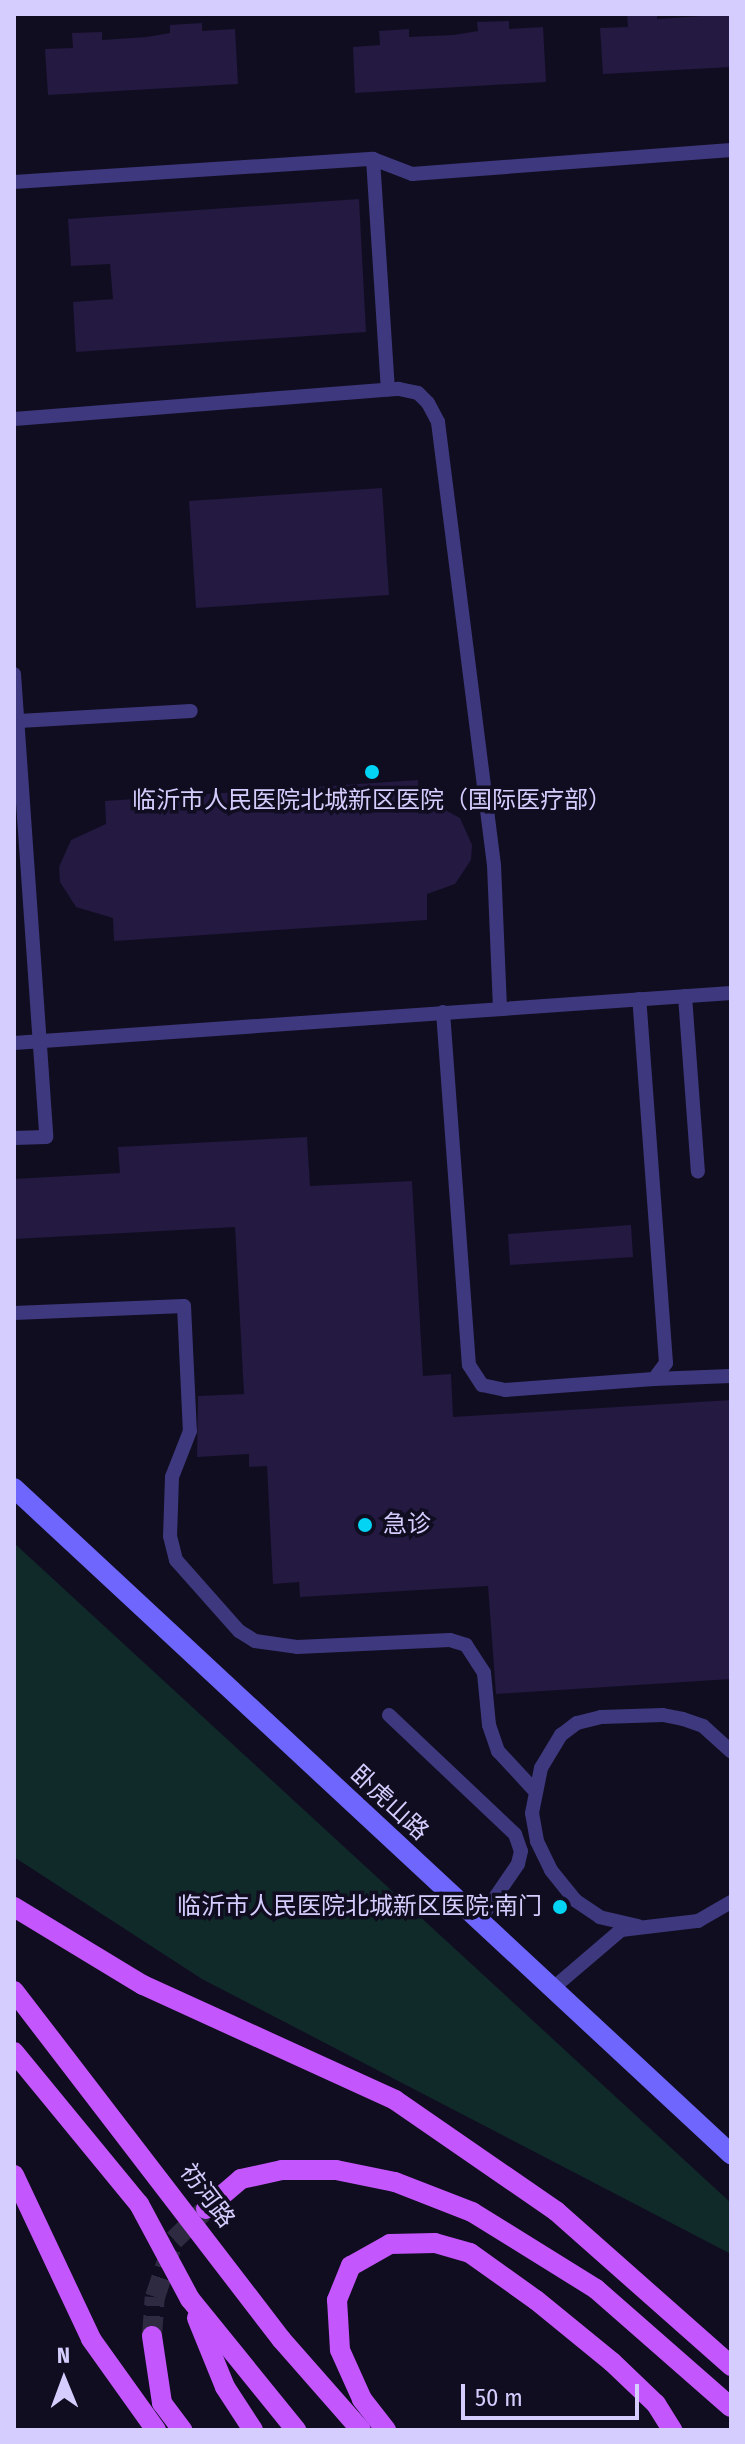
<!DOCTYPE html>
<meta charset="utf-8">
<style>
body{margin:0}
#map{position:relative;width:745px;height:2444px;overflow:hidden;background:#110d20;font-family:"Fira Sans Condensed","Noto Sans SC",sans-serif}
div>[style]{position:absolute}
.green>*{inset:0;background:#102a2a}
.building>*{inset:0;background:#231941}
.primary-tunnel>*{height:20px;margin-top:-10px;transform-origin:0;background:repeating-linear-gradient(90deg,#2e2a41 0 20px,transparent 0 30px)}
.lane>*{height:14px;margin:-7px;padding:0 7px;transform-origin:7px;border-radius:7px;background:#3e397f}
.secondary>*{height:20px;margin:-10px;padding:0 10px;transform-origin:10px;border-radius:10px;background:#6e66fd}
.primary>*{height:20px;margin:-10px;padding:0 10px;transform-origin:10px;border-radius:10px;background:#c456fd}
.dots>*{width:22px;height:22px;translate:-50% -50%;box-sizing:border-box;border:4px solid #110d20;border-radius:50%}
span{translate:-50% -50%;white-space:nowrap;text-align:center;line-height:1.15;-webkit-text-stroke:7px #110d20;paint-order:stroke}
.poi-label{font-size:24px;color:#d4cdfe}
.left{translate:0 -50%;text-align:left}
.right{translate:-100% -50%;text-align:right}
.street-label{font-size:24px;color:#d4cdfe}
.frame{position:absolute;inset:0;border:16px solid #d4cdfe;pointer-events:none}
.north{position:absolute;left:24px;top:2340px;width:80px;height:80px;-webkit-text-stroke:6px #110d20;paint-order:stroke;rotate:359deg;font-size:22px;font-weight:700;line-height:32px;text-align:center;color:#d4cdfe}
.north::after{content:'';display:block;margin:auto;width:28px;height:36px;background:#d4cdfe;clip-path:polygon(50% 0,100% 100%,50% 72%,0 100%)}
.scale{position:absolute;left:461px;top:2384px;width:178px;height:36px;box-sizing:border-box;border:4px solid #d4cdfe;border-top:0;padding-left:10px;font-size:24px;line-height:28px;white-space:nowrap;color:#d4cdfe;-webkit-text-stroke:6px #110d20;paint-order:stroke}
</style>
<div id="map">
<div class="green">
<i style="clip-path:polygon(14px 1543px,731px 2203px,731px 2254px,202px 1979px,14px 1857px)"></i>
</div>
<div class="building">
<i style="clip-path:polygon(627px 14px,657px 14px,657px 19px,731px 14px,731px 67px,603px 74px,600px 28px,628px 27px)"></i>
<i style="clip-path:polygon(509px 21px,509px 29px,543px 27px,546px 82px,355px 93px,353px 47px,380px 45px,379px 31px,409px 29px,409px 37px,454px 35px,478px 31px,477px 22px)"></i>
<i style="clip-path:polygon(202px 23px,202px 31px,235px 29px,238px 84px,48px 95px,45px 49px,73px 48px,72px 33px,102px 32px,102px 40px,147px 37px,170px 33px,170px 25px)"></i>
<i style="clip-path:polygon(359px 199px,366px 332px,76px 352px,73px 302px,113px 299px,110px 264px,71px 266px,68px 219px)"></i>
<i style="clip-path:polygon(382px 488px,389px 595px,196px 608px,189px 501px)"></i>
<i style="clip-path:polygon(418px 780px,419px 804px,434px 804px,460px 818px,472px 845px,471px 860px,455px 884px,427px 894px,427px 920px,114px 941px,113px 918px,76px 907px,60px 882px,59px 867px,71px 840px,106px 824px,105px 801px)"></i>
<i style="clip-path:polygon(307px 1137px,310px 1186px,412px 1181px,423px 1376px,451px 1374px,453px 1417px,731px 1400px,731px 1679px,496px 1694px,488px 1586px,300px 1597px,299px 1582px,273px 1584px,267px 1466px,249px 1467px,249px 1454px,197px 1457px,198px 1396px,244px 1394px,235px 1227px,14px 1239px,14px 1179px,120px 1173px,118px 1147px)"></i>
<i style="clip-path:polygon(631px 1225px,633px 1257px,510px 1265px,508px 1234px)"></i>
</div>
<div class="primary-tunnel">
<i style="left:152px;top:2336px;width:39px;rotate:-86deg"></i>
<i style="left:155px;top:2297px;width:60px;rotate:-71.6deg"></i>
<i style="left:174px;top:2240px;width:40px;rotate:-44deg"></i>
</div>
<div class="lane">
<i style="left:373px;top:159px;width:231px;rotate:86.3deg"></i>
<i style="left:14px;top:182px;width:360px;rotate:-3.7deg"></i>
<i style="left:373px;top:159px;width:42px;rotate:21deg"></i>
<i style="left:412px;top:174px;width:320px;rotate:-4.3deg"></i>
<i style="left:14px;top:419px;width:386px;rotate:-4.5deg"></i>
<i style="left:399px;top:389px;width:19px;rotate:12deg"></i>
<i style="left:418px;top:393px;width:14px;rotate:45deg"></i>
<i style="left:428px;top:403px;width:21px;rotate:62deg"></i>
<i style="left:438px;top:422px;width:447px;rotate:82.8deg"></i>
<i style="left:494px;top:865px;width:142px;rotate:87.6deg"></i>
<i style="left:14px;top:674px;width:464px;rotate:86deg"></i>
<i style="left:46px;top:1137px;width:32px;rotate:178deg"></i>
<i style="left:19px;top:721px;width:172px;rotate:-3.3deg"></i>
<i style="left:685px;top:996px;width:176px;rotate:85.8deg"></i>
<i style="left:443px;top:1012px;width:354px;rotate:85.8deg"></i>
<i style="left:469px;top:1365px;width:24px;rotate:57deg"></i>
<i style="left:482px;top:1385px;width:24px;rotate:12deg"></i>
<i style="left:505px;top:1390px;width:149px;rotate:-4.2deg"></i>
<i style="left:654px;top:1379px;width:20px;rotate:-53deg"></i>
<i style="left:666px;top:1363px;width:365px;rotate:-94.2deg"></i>
<i style="left:14px;top:1043px;width:719px;rotate:-3.99deg"></i>
<i style="left:14px;top:1313px;width:170px;rotate:-2.4deg"></i>
<i style="left:184px;top:1306px;width:125px;rotate:87.3deg"></i>
<i style="left:190px;top:1431px;width:49px;rotate:111.4deg"></i>
<i style="left:172px;top:1477px;width:59px;rotate:91.9deg"></i>
<i style="left:170px;top:1536px;width:25px;rotate:76deg"></i>
<i style="left:176px;top:1560px;width:95px;rotate:48.4deg"></i>
<i style="left:239px;top:1631px;width:19px;rotate:32deg"></i>
<i style="left:255px;top:1641px;width:42px;rotate:8.1deg"></i>
<i style="left:297px;top:1647px;width:153px;rotate:-2.6deg"></i>
<i style="left:450px;top:1640px;width:17px;rotate:17deg"></i>
<i style="left:466px;top:1645px;width:33px;rotate:57deg"></i>
<i style="left:484px;top:1673px;width:52px;rotate:84.5deg"></i>
<i style="left:489px;top:1725px;width:28px;rotate:71deg"></i>
<i style="left:498px;top:1751px;width:54px;rotate:47.2deg"></i>
<i style="left:654px;top:1379px;width:77px;rotate:-2.2deg"></i>
<i style="left:389px;top:1715px;width:173px;rotate:43.4deg"></i>
<i style="left:515px;top:1834px;width:18px;rotate:71deg"></i>
<i style="left:521px;top:1851px;width:13px;rotate:103deg"></i>
<i style="left:518px;top:1864px;width:69px;rotate:124.4deg"></i>
<i style="left:638px;top:1926px;width:39px;rotate:-167deg"></i>
<i style="left:600px;top:1917px;width:30px;rotate:-146deg"></i>
<i style="left:575px;top:1900px;width:38px;rotate:-129deg"></i>
<i style="left:551px;top:1870px;width:32px;rotate:-116deg"></i>
<i style="left:537px;top:1841px;width:28px;rotate:-100deg"></i>
<i style="left:532px;top:1813px;width:46px;rotate:-78.7deg"></i>
<i style="left:541px;top:1768px;width:39px;rotate:-59deg"></i>
<i style="left:561px;top:1735px;width:20px;rotate:-37deg"></i>
<i style="left:577px;top:1723px;width:25px;rotate:-14deg"></i>
<i style="left:601px;top:1717px;width:62px;rotate:-1.8deg"></i>
<i style="left:663px;top:1715px;width:20px;rotate:11deg"></i>
<i style="left:683px;top:1719px;width:21px;rotate:19deg"></i>
<i style="left:703px;top:1726px;width:38px;rotate:42deg"></i>
<i style="left:552px;top:1989px;width:91px;rotate:-40.5deg"></i>
<i style="left:621px;top:1930px;width:78px;rotate:-6.7deg"></i>
<i style="left:698px;top:1921px;width:38px;rotate:-30deg"></i>
</div>
<div class="secondary">
<i style="left:14px;top:1488px;width:979px;rotate:42.89deg"></i>
</div>
<div class="primary">
<i style="left:14px;top:1907px;width:151px;rotate:31.2deg"></i>
<i style="left:143px;top:1985px;width:277px;rotate:24.5deg"></i>
<i style="left:395px;top:2100px;width:196px;rotate:34.6deg"></i>
<i style="left:556px;top:2211px;width:234px;rotate:41.5deg"></i>
<i style="left:14px;top:1991px;width:439px;rotate:52.5deg"></i>
<i style="left:281px;top:2339px;width:121px;rotate:48.7deg"></i>
<i style="left:14px;top:2052px;width:197px;rotate:50.6deg"></i>
<i style="left:139px;top:2204px;width:108px;rotate:61.8deg"></i>
<i style="left:190px;top:2299px;width:169px;rotate:51deg"></i>
<i style="left:14px;top:2175px;width:181px;rotate:64.8deg"></i>
<i style="left:91px;top:2339px;width:112px;rotate:54.5deg"></i>
<i style="left:206px;top:2209px;width:46px;rotate:-40.6deg"></i>
<i style="left:241px;top:2179px;width:42px;rotate:-12.4deg"></i>
<i style="left:282px;top:2170px;width:54px"></i>
<i style="left:336px;top:2170px;width:60px;rotate:11.5deg"></i>
<i style="left:395px;top:2182px;width:83px;rotate:21.3deg"></i>
<i style="left:472px;top:2212px;width:146px;rotate:31.8deg"></i>
<i style="left:596px;top:2289px;width:179px;rotate:41.2deg"></i>
<i style="left:197px;top:2318px;width:74px;rotate:67.9deg"></i>
<i style="left:225px;top:2387px;width:51px;rotate:56.9deg"></i>
<i style="left:152px;top:2336px;width:68px;rotate:81.5deg"></i>
<i style="left:162px;top:2403px;width:34px;rotate:53deg"></i>
<i style="left:386px;top:2430px;width:39px;rotate:-128deg"></i>
<i style="left:362px;top:2399px;width:54px;rotate:-114.2deg"></i>
<i style="left:340px;top:2350px;width:50px;rotate:-93.4deg"></i>
<i style="left:337px;top:2300px;width:37px;rotate:-68deg"></i>
<i style="left:351px;top:2266px;width:45px;rotate:-29.4deg"></i>
<i style="left:390px;top:2244px;width:45px;rotate:-1.3deg"></i>
<i style="left:435px;top:2243px;width:36px;rotate:16deg"></i>
<i style="left:470px;top:2253px;width:81px;rotate:35.5deg"></i>
<i style="left:536px;top:2300px;width:98px;rotate:39.2deg"></i>
<i style="left:612px;top:2362px;width:61px;rotate:43.7deg"></i>
<i style="left:656px;top:2404px;width:31px;rotate:58deg"></i>
</div>
<div class="dots">
<i style="left:372px;top:772px;background:#03d4f4"></i>
<i style="left:365px;top:1525px;background:#03d4f4"></i>
<i style="left:560px;top:1907px;background:#03d4f4"></i>
</div>
<div class="poi-label">
<span style="left:372px;top:801px">临沂市人民医院北城新区医院（国际医疗部）</span>
<span class="left" style="left:383px;top:1525px">急诊</span>
<span class="right" style="left:542px;top:1907px">临沂市人民医院北城新区医院·南门</span>
</div>
<div class="street-label">
<span style="left:389px;top:1803px;rotate:43deg">卧虎山路</span>
<span style="left:207px;top:2196px;rotate:53deg">祊河路</span>
</div>
<div class="frame"></div>
<div class="north">N</div>
<div class="scale">50 m</div>
</div>
